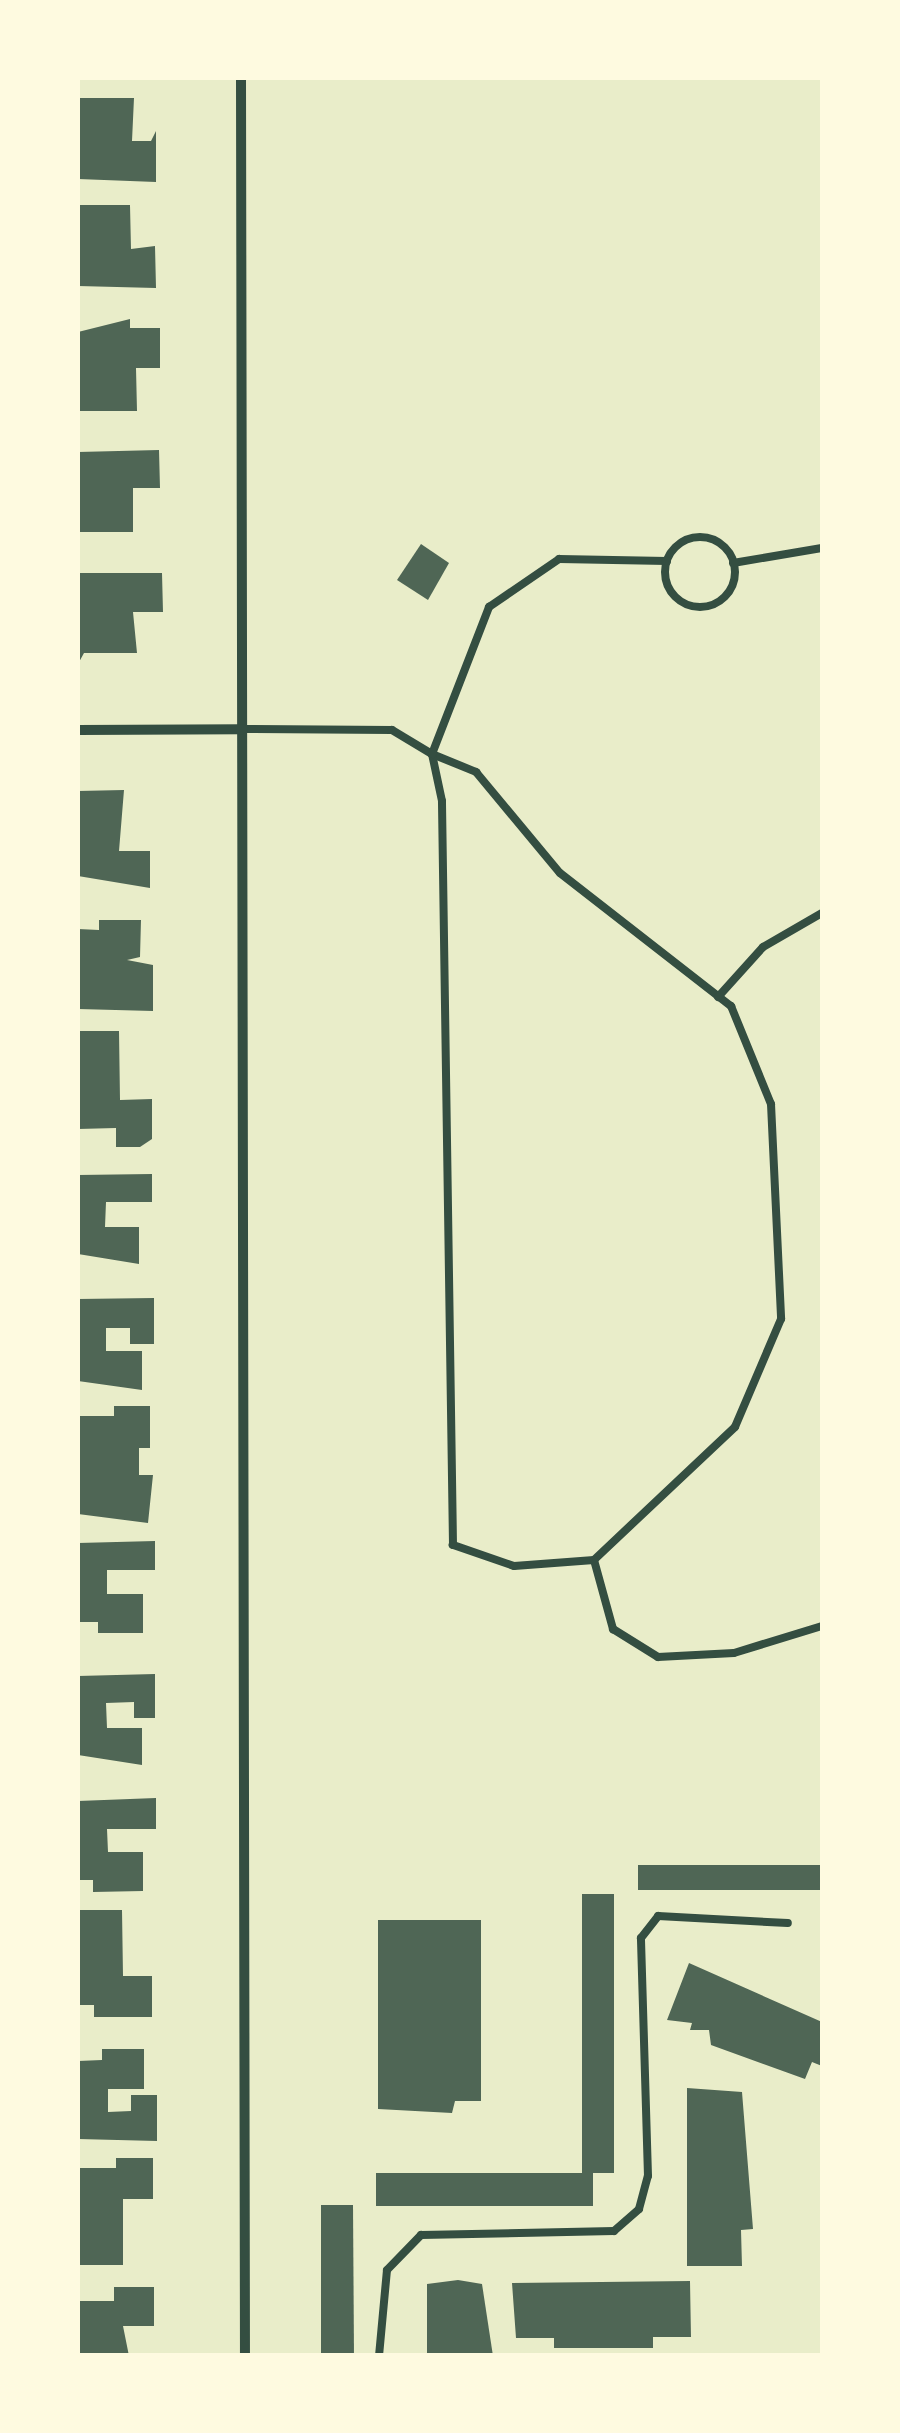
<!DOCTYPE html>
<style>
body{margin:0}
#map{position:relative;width:900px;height:2433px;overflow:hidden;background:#e9edc9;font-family:"Alegreya Sans",sans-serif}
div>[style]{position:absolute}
.building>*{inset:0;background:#4f6655}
.service>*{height:8px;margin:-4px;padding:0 4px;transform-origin:4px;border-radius:4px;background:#344e41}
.service>.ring{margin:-4px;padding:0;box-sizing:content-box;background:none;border:8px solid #344e41;border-radius:50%}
.minor>*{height:10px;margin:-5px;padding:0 5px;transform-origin:5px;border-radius:5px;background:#344e41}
span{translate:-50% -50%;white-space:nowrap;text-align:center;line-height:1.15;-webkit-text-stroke:9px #fefae0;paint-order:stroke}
.frame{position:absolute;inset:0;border:80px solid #fefae0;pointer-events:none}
</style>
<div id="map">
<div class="building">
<i style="clip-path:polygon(78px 98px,134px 98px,132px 141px,151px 141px,156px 131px,156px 182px,78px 179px)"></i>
<i style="clip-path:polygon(78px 205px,130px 205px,131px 249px,155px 246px,156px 288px,78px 286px)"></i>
<i style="clip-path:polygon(130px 319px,130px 328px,160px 328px,160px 368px,136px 368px,137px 411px,78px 411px,78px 332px)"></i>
<i style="clip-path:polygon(159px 450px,160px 488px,133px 488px,133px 532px,78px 532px,78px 452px)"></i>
<i style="clip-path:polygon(421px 544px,449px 563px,428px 600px,397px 580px)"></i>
<i style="clip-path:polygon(78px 573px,162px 573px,163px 612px,133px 612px,137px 653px,84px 653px,78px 664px)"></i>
<i style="clip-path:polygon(124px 790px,119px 851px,150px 851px,150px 888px,78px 876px,78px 791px)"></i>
<i style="clip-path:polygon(99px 920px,141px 920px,140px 957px,127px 960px,153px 965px,153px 1011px,78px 1009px,78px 929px,99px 930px)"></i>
<i style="clip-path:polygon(78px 1031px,119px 1031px,120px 1100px,152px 1099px,152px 1139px,140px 1147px,116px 1147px,116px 1128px,78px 1129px)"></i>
<i style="clip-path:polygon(152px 1174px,152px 1202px,106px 1202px,105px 1227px,139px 1227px,139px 1264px,78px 1254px,78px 1175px)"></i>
<i style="clip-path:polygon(154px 1298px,154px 1344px,130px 1344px,130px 1328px,106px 1328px,106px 1351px,142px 1351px,142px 1390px,78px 1381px,78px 1299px)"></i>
<i style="clip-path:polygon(114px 1406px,150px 1406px,150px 1448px,139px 1448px,139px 1475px,153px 1475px,148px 1523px,78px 1514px,78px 1416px,114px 1416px)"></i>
<i style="clip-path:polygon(155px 1541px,155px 1570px,107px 1570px,107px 1594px,143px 1594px,143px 1633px,98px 1633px,98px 1622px,78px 1622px,78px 1543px)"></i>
<i style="clip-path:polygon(155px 1674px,155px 1718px,134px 1718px,134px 1702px,106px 1703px,107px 1728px,142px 1728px,142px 1765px,78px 1755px,78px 1676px)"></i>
<i style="clip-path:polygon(156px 1798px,156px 1829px,107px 1829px,108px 1852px,143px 1852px,143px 1891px,93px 1892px,93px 1880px,78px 1880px,78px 1801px)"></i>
<i style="clip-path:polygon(638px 1865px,822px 1865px,822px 1890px,638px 1890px)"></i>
<i style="clip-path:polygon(582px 1894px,614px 1894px,614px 2173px,593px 2173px,593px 2206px,376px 2206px,376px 2173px,582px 2173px)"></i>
<i style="clip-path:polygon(78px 1910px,122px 1910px,123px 1976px,152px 1976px,152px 2017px,94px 2017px,94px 2005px,78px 2005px)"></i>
<i style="clip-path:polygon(378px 1920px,481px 1920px,481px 2101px,455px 2101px,452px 2113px,378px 2109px)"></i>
<i style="clip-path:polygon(689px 1963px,822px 2022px,822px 2066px,812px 2062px,805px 2079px,711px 2045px,709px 2030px,690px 2030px,692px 2023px,667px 2020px)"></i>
<i style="clip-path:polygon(102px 2049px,144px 2049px,144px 2089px,108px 2089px,108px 2112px,131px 2111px,131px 2095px,157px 2095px,157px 2141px,78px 2139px,78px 2061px,102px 2060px)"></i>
<i style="clip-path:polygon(687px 2088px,742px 2092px,753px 2229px,741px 2230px,742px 2266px,687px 2266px)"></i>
<i style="clip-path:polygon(116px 2158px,153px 2158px,153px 2199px,123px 2199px,123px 2265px,78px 2265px,78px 2168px,116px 2168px)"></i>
<i style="clip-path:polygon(321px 2205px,353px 2205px,354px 2356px,321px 2356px)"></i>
<i style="clip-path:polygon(458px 2280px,482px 2284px,493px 2356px,427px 2356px,427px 2284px)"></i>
<i style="clip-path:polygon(690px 2281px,691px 2337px,653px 2337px,653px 2348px,554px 2348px,554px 2338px,516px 2338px,512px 2283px)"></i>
<i style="clip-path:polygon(114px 2287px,154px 2287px,154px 2326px,123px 2326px,129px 2356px,78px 2356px,78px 2301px,114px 2301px)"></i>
</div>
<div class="service">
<i class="ring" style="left:665px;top:537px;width:62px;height:62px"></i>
<i style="left:733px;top:563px;width:90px;rotate:-9.6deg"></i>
<i style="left:242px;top:729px;width:150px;rotate:0.4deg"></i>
<i style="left:392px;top:730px;width:47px;rotate:31deg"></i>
<i style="left:432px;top:754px;width:48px;rotate:22.2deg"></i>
<i style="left:476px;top:772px;width:131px;rotate:50.3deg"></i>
<i style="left:560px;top:873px;width:217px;rotate:37.9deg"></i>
<i style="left:731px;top:1006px;width:106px;rotate:67.8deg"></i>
<i style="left:771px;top:1104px;width:215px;rotate:87.3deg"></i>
<i style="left:781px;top:1319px;width:117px;rotate:113.1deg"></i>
<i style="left:735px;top:1427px;width:194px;rotate:136.7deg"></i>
<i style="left:594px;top:1560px;width:80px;rotate:175.7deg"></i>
<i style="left:514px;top:1566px;width:65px;rotate:-161deg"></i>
<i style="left:453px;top:1545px;width:744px;rotate:-90.85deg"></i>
<i style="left:442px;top:801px;width:48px;rotate:-102deg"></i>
<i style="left:432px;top:754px;width:158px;rotate:-68.8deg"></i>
<i style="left:489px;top:607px;width:85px;rotate:-34.4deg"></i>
<i style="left:559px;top:559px;width:108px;rotate:1.1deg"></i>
<i style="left:718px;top:997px;width:67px;rotate:-48deg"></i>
<i style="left:763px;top:947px;width:68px;rotate:-30deg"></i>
<i style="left:594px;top:1560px;width:72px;rotate:74.6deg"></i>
<i style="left:613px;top:1629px;width:53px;rotate:31.9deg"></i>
<i style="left:658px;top:1657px;width:76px;rotate:-3deg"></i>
<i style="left:734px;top:1653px;width:92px;rotate:-17.1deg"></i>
<i style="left:379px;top:2356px;width:86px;rotate:-84.7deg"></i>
<i style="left:387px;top:2270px;width:49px;rotate:-45.8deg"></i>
<i style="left:421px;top:2235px;width:193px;rotate:-1.2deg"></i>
<i style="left:614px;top:2231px;width:33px;rotate:-41deg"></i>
<i style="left:639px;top:2209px;width:34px;rotate:-75deg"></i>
<i style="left:648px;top:2176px;width:238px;rotate:-91.7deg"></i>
<i style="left:641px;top:1938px;width:28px;rotate:-52deg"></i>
<i style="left:658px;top:1916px;width:130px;rotate:3.1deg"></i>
</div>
<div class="minor">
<i style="left:241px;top:78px;width:2278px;rotate:89.9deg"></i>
<i style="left:78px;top:730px;width:164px;rotate:-0.3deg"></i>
</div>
<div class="frame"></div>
</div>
